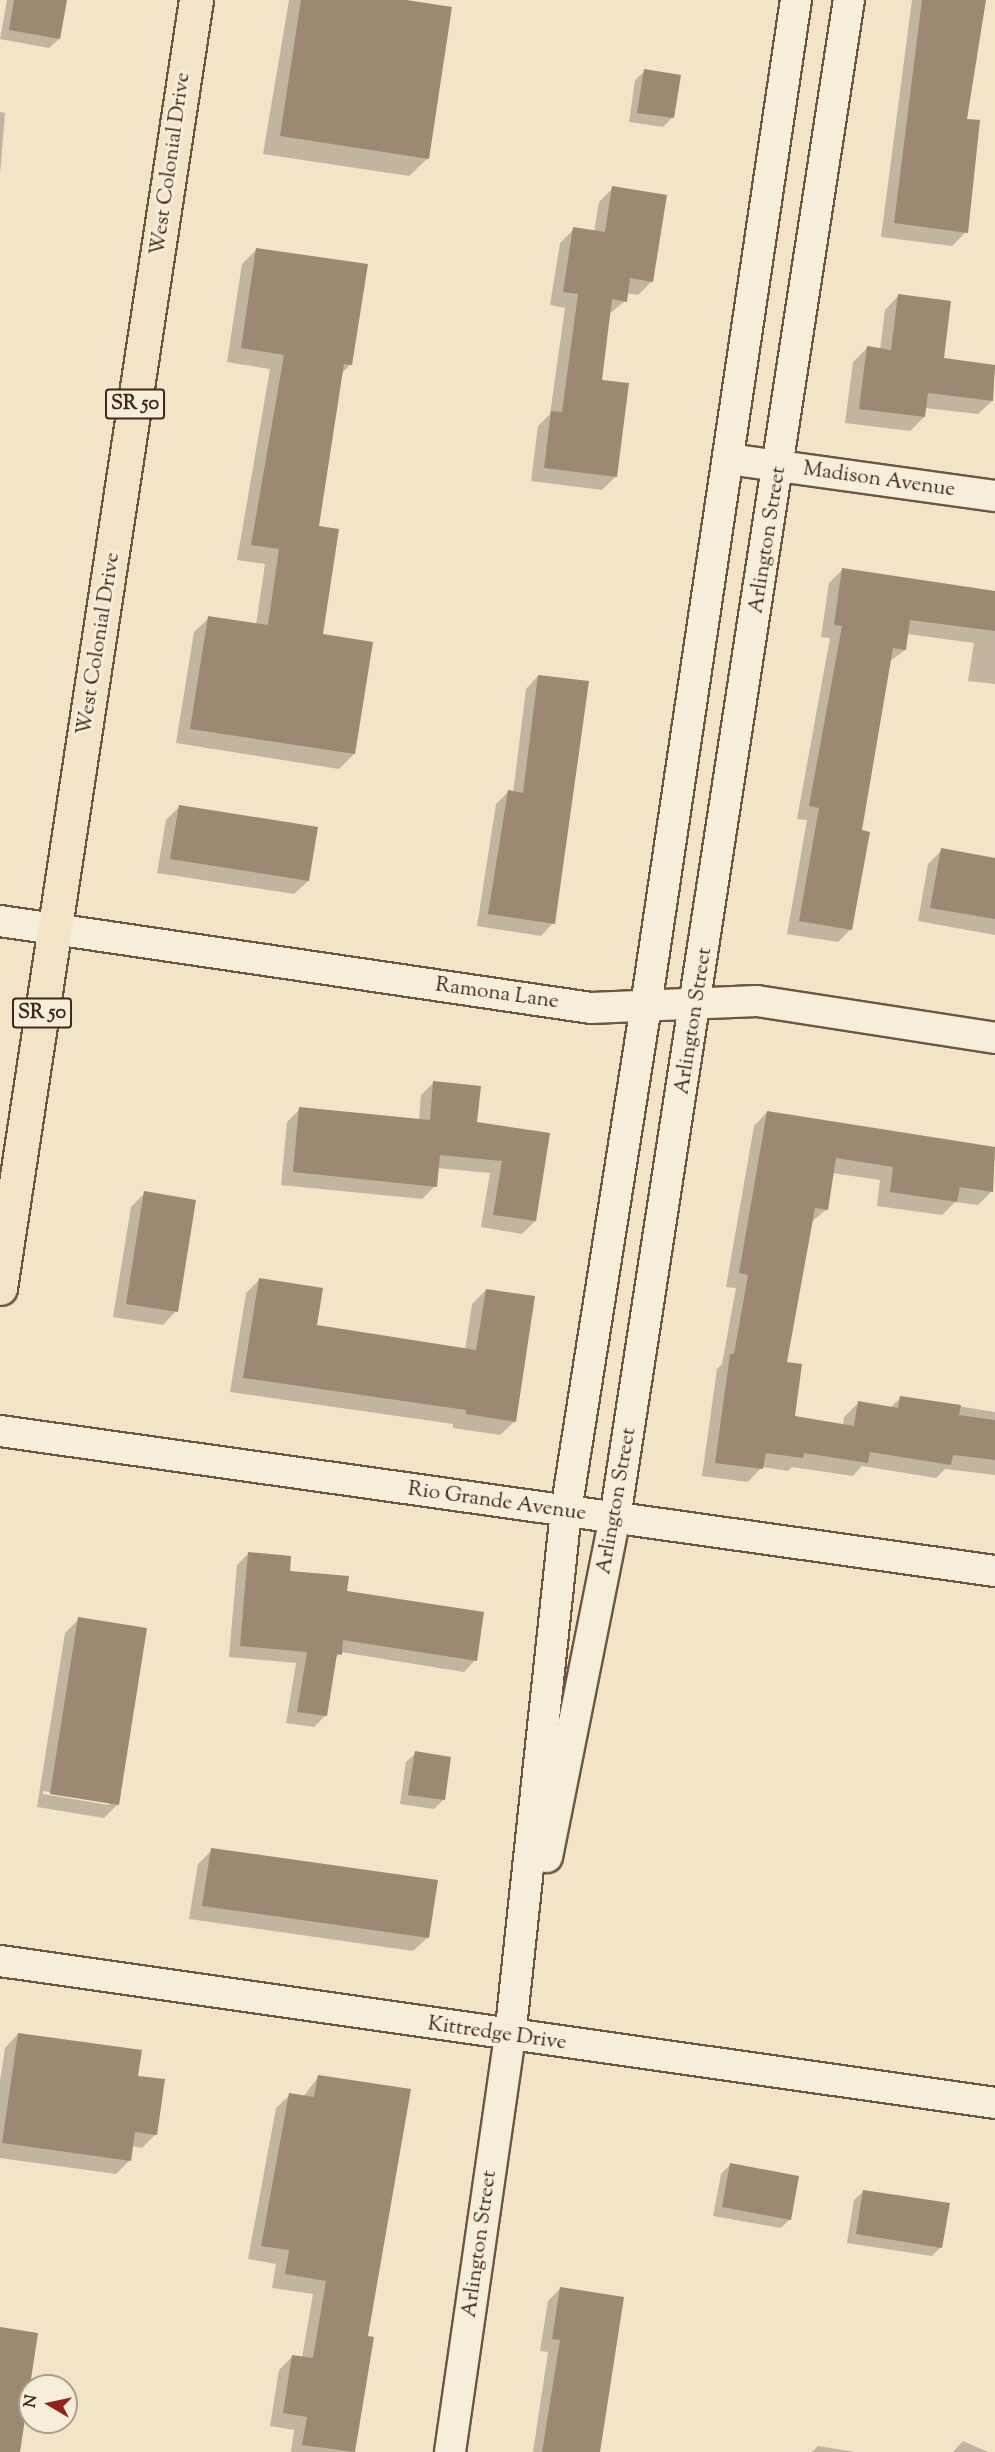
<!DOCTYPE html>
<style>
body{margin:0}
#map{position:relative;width:995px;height:2452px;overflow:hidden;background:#f3e3c7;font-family:"Sorts Mill Goudy",serif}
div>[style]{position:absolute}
.shadow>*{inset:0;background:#0003}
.building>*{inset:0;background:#9d8971}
.roads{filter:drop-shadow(2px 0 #6d5741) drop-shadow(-2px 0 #6d5741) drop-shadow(0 2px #6d5741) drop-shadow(0 -2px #6d5741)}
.street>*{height:30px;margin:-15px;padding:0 15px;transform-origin:15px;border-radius:15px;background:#f7eddb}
.highway>*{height:33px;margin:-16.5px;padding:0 16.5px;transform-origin:16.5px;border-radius:16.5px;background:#f3e3c7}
span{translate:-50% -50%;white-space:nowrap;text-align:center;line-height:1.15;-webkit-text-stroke:6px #f7eddb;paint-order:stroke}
.shield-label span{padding:2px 4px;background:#f7eddb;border:2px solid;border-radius:4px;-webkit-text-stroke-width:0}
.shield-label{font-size:20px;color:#402814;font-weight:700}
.street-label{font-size:21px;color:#402814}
.north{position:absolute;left:18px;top:2374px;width:60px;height:60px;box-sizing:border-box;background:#f7eddb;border:2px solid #ae9e8b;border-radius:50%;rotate:279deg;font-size:16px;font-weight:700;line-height:24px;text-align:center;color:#402814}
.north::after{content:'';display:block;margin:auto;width:21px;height:27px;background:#8f2418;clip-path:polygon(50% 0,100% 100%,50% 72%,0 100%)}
</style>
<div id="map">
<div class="shadow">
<i style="clip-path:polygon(7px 0,66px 0,59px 39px,49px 48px,0 39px)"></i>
<i style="clip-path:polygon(289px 0,396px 0,450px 8px,427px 159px,409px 176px,263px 154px)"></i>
<i style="clip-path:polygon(912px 0,984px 0,965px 120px,966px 232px,952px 246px,881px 237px)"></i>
<i style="clip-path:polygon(645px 71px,672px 118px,663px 127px,629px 122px,635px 80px)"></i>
<i style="clip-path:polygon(0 112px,5px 113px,0 175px)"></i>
<i style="clip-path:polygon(613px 188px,652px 281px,638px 295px,626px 293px,625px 301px,609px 314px,600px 381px,616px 476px,602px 490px,531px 481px,538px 426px,550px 414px,565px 308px,550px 305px,560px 243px,574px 229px,594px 232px,599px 202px)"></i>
<i style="clip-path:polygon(257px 249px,351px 364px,341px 374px,317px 528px,321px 635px,354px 754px,339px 769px,176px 743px,194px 632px,209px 618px,256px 625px,265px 564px,237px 560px,270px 369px,227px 362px,242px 264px)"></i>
<i style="clip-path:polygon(898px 296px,942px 359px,995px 366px,992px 401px,978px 414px,925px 408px,924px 417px,910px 431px,845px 423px,853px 362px,867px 348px,880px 350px,885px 310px)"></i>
<i style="clip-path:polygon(842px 570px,995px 592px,995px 684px,968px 681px,974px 643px,907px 634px,905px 650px,889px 662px,860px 831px,851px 929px,838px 942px,787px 934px,807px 820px,797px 819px,830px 638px,821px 637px,829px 583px)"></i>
<i style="clip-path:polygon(538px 676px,553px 923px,541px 936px,477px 926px,496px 804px,508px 792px,513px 793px,526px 689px)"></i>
<i style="clip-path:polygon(180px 806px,308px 881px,294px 894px,157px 873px,166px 820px)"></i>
<i style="clip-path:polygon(942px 850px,995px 859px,995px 935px,918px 921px,928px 864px)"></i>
<i style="clip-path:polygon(434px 1082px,475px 1123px,548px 1135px,535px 1221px,522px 1234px,481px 1227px,490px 1173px,437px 1168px,435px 1186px,422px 1199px,281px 1185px,287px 1122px,300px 1109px,419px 1120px,421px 1095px)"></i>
<i style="clip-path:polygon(767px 1112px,995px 1149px,992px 1191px,978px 1205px,955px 1202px,942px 1215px,877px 1206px,880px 1180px,832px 1173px,827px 1209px,810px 1223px,785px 1363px,794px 1418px,843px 1425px,844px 1417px,858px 1403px,890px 1408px,901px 1397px,995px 1412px,995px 1475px,945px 1469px,936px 1478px,862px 1466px,853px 1476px,792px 1467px,788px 1471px,762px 1467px,748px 1482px,702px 1476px,717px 1369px,722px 1364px,736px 1288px,726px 1287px,754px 1126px)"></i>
<i style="clip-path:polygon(145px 1193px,176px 1311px,163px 1325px,113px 1317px,131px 1207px)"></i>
<i style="clip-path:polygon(260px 1279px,315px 1326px,465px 1350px,472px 1304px,486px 1290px,514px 1422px,500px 1435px,453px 1428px,453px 1424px,230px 1392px,246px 1293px)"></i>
<i style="clip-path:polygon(248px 1554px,346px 1592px,475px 1660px,464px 1672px,341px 1652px,334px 1660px,325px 1716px,314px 1727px,286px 1723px,296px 1663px,229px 1657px,237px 1565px)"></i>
<i style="clip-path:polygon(evenodd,79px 1619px,118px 1804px,104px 1818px,37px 1807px,65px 1633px,79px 1619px,43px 1791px,109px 1802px,109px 1805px,43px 1794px,43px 1791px)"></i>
<i style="clip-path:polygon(416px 1753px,443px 1800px,434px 1809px,400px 1804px,406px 1762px)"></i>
<i style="clip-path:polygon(212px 1850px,427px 1938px,413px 1951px,189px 1919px,198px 1864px)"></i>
<i style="clip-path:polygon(18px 2034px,137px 2077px,156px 2134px,142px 2148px,131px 2146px,130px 2160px,116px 2174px,0 2158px,0 2081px,5px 2048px)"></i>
<i style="clip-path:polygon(318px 2077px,366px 2337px,372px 2338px,354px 2452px,291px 2452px,294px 2430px,270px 2426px,279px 2370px,293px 2356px,302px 2358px,313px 2294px,272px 2288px,276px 2264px,248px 2259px,276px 2108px,290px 2095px,303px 2097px)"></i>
<i style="clip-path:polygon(730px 2165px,790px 2219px,781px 2228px,713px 2216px,721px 2174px)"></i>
<i style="clip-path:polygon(864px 2191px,941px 2247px,932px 2256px,847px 2243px,854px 2200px)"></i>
<i style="clip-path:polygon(560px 2289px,598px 2452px,533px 2452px,548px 2352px,540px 2351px,548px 2301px)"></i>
<i style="clip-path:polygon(963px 2441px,988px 2452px,953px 2452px)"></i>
<i style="clip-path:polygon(818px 2446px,855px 2452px,812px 2452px)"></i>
</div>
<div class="building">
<i style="clip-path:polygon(14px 0,67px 0,60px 39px,9px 30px)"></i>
<i style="clip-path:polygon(301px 0,406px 0,452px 7px,429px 159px,280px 136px)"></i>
<i style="clip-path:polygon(922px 0,986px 0,967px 119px,980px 120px,968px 233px,894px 223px)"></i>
<i style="clip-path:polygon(644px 69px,681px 75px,674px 118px,637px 113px)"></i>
<i style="clip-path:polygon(612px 186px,667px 195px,653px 282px,630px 278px,627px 302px,612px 299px,602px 380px,629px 383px,617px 477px,544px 468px,551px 411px,562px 412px,578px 294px,563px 292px,573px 227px,605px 232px)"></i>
<i style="clip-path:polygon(256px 248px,368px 264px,352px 365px,344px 364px,319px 526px,339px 529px,323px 634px,373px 642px,355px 754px,190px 729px,208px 616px,268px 625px,279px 549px,251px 545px,284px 355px,241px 348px)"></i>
<i style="clip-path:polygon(898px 294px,951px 301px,944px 358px,995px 365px,993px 401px,928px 393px,925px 417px,859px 409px,867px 346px,891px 350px)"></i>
<i style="clip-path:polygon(842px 568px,995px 591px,995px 631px,910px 620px,906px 650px,893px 648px,862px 830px,870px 832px,852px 930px,799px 921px,819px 808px,809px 806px,842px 626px,834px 625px)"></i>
<i style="clip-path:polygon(538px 675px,589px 681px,555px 924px,488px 914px,508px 790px,523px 793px)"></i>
<i style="clip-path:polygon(179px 805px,318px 827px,309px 881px,170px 859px)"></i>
<i style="clip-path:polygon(941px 848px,995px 858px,995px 919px,930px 908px)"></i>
<i style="clip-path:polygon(433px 1081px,481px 1086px,477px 1122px,550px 1133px,536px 1221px,493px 1215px,502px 1161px,440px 1155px,437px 1187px,293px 1172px,299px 1107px,430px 1120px)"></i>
<i style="clip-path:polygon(767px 1111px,995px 1147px,993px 1192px,960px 1187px,957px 1202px,890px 1192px,893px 1167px,836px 1158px,828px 1210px,815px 1208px,787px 1362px,802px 1364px,795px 1416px,854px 1426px,858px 1401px,898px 1408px,900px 1396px,961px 1405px,959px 1415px,995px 1420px,995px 1460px,953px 1455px,951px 1465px,870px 1452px,868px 1463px,804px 1453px,803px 1458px,766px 1453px,763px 1469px,715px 1463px,730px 1354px,734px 1354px,748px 1275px,739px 1273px)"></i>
<i style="clip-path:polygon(144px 1191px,196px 1200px,178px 1312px,126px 1304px)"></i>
<i style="clip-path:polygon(259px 1278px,323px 1288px,317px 1325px,476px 1350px,486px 1289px,535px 1296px,516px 1422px,466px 1414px,466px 1410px,243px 1378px)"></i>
<i style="clip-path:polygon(248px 1552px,291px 1556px,290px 1571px,349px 1576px,347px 1591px,484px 1612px,477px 1661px,343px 1640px,342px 1655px,337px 1654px,327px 1716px,297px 1712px,307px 1652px,240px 1646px)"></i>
<i style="clip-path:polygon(78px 1617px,147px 1628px,119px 1805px,50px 1794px)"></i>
<i style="clip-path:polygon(415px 1751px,451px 1757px,445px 1800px,408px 1795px)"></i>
<i style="clip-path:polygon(211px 1848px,438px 1880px,429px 1938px,202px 1906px)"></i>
<i style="clip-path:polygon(18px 2033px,142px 2050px,138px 2076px,165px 2079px,157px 2135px,135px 2132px,131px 2161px,2px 2143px)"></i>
<i style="clip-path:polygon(318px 2075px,411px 2089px,368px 2336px,374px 2337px,355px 2452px,302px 2445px,307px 2417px,283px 2413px,292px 2355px,313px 2358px,326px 2281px,285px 2274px,289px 2250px,261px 2246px,289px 2093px,314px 2097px)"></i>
<i style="clip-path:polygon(730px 2163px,799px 2176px,791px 2220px,722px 2207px)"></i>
<i style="clip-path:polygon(863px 2190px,950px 2203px,942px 2248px,856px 2234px)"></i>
<i style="clip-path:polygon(560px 2287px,624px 2297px,600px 2452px,542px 2452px,560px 2340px,552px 2339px)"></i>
<i style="clip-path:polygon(0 2327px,38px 2333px,20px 2452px,0 2452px)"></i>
</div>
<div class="roads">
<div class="street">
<i style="left:728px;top:459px;width:270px;rotate:7.9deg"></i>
<i style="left:0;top:921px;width:597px;rotate:8.37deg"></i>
<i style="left:591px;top:1008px;width:166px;rotate:-2.4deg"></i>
<i style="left:757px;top:1001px;width:241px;rotate:8.8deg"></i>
<i style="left:0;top:1431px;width:1005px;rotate:8.01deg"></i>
<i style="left:547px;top:1857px;width:346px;rotate:-78.7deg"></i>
<i style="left:615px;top:1518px;width:1536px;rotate:-81.24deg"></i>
<i style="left:0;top:1961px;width:1005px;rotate:8.12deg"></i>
<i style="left:450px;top:2452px;width:419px;rotate:-81.8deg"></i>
<i style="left:510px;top:2037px;width:529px;rotate:-83.92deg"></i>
<i style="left:566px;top:1511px;width:511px;rotate:-81deg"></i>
<i style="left:646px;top:1006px;width:1017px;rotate:-81.52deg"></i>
</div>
<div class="highway">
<i style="left:0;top:1288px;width:1303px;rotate:-81.35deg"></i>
</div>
</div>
<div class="shield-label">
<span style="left:135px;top:404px">SR 50</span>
<span style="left:42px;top:1013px">SR 50</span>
</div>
<div class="street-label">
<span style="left:171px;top:164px;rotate:-82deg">West Colonial Drive</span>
<span style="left:879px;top:480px;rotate:8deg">Madison Avenue</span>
<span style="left:768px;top:540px;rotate:-81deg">Arlington Street</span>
<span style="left:99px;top:644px;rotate:-81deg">West Colonial Drive</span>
<span style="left:497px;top:994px;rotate:8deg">Ramona Lane</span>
<span style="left:694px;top:1021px;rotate:-81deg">Arlington Street</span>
<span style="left:617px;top:1501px;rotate:-80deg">Arlington Street</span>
<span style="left:497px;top:1502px;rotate:8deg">Rio Grande Avenue</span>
<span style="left:497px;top:2034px;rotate:8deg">Kittredge Drive</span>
<span style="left:480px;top:2244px;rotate:-82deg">Arlington Street</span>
</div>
<div class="north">N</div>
</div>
